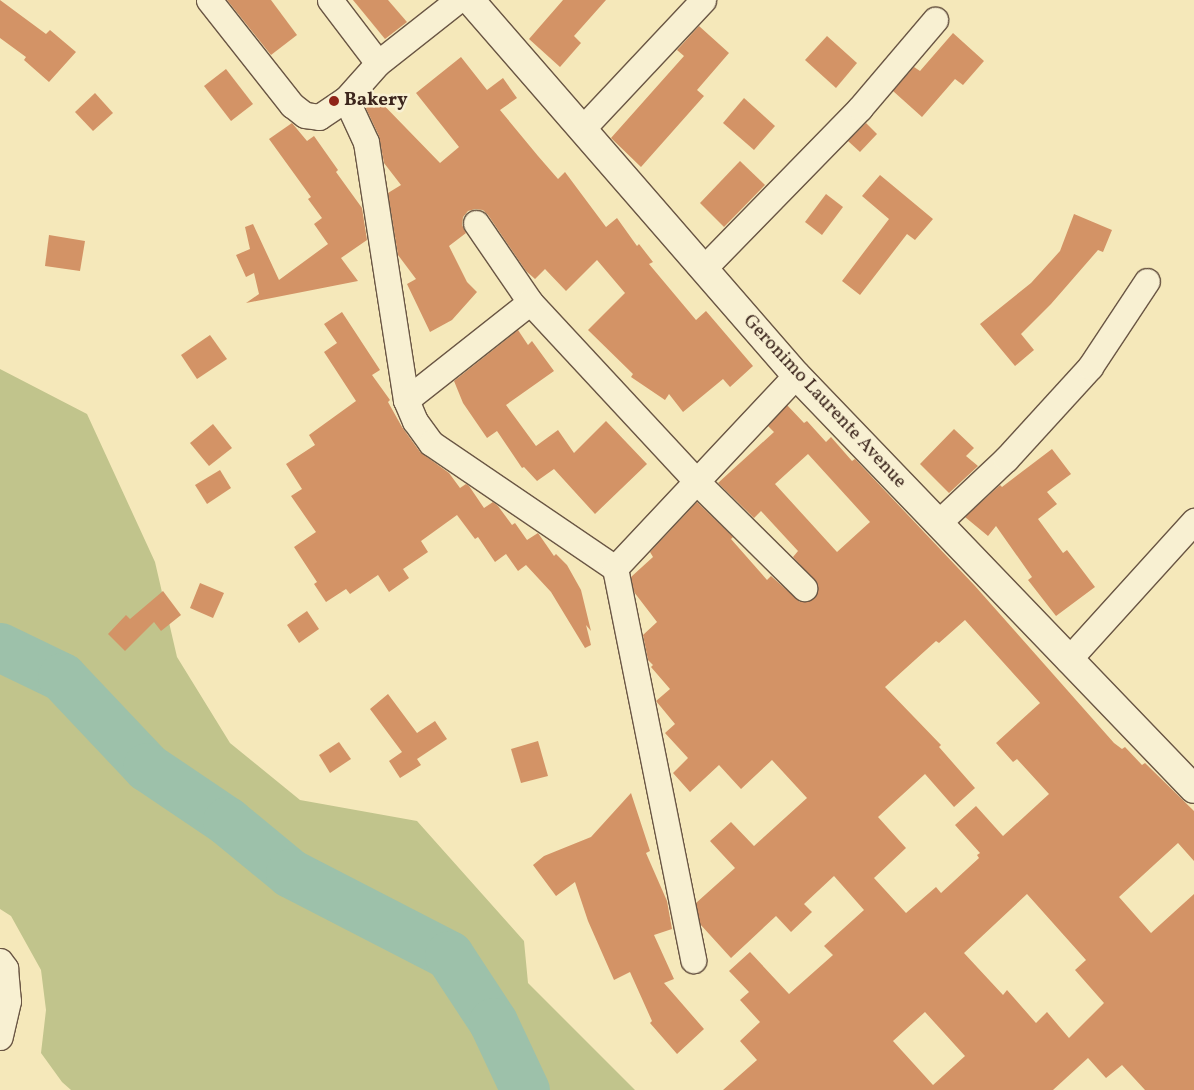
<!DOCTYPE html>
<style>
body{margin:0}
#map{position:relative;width:1194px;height:1090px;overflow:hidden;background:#f5e8ba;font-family:Vollkorn,serif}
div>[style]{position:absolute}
.green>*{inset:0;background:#c1c48c}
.river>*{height:49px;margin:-24.5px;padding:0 24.5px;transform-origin:24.5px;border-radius:24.5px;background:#9dc1aa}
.building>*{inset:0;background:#d39366}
.roads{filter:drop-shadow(1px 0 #6a5644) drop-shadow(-1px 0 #6a5644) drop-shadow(0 1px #6a5644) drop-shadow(0 -1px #6a5644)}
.minor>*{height:25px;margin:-12.5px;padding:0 12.5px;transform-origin:12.5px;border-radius:12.5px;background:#f8f0d2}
.tertiary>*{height:28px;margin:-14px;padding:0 14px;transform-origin:14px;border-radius:14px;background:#f8f0d2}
.dots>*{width:14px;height:14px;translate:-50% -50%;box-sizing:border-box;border:2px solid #f8f0d2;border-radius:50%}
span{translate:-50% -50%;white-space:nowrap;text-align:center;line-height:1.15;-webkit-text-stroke:5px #f8f0d2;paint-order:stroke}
.poi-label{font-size:19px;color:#3c261d;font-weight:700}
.left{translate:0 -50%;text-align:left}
.street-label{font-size:19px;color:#3c261d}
</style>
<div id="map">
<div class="green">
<i style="clip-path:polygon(0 369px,87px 414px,155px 562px,177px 657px,230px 743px,300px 800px,417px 821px,524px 941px,528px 983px,635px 1090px,71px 1090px,62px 1082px,41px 1053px,46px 1010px,41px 970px,11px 916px,0 909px)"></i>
</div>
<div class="river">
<i style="left:0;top:647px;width:69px;rotate:25.8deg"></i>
<i style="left:62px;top:677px;width:124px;rotate:46.6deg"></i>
<i style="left:147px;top:767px;width:97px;rotate:34deg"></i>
<i style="left:227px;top:821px;width:82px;rotate:39.5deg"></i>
<i style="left:290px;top:873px;width:179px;rotate:27.3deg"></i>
<i style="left:449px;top:955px;width:80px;rotate:56.7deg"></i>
<i style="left:493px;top:1022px;width:75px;rotate:64.8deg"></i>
</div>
<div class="building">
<i style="clip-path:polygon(0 0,46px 34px,50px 30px,76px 52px,49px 82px,24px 60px,26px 57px,0 38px)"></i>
<i style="clip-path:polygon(227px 0,271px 0,297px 35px,271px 55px)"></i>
<i style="clip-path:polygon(353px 0,388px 0,407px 22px,385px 39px)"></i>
<i style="clip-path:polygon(563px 0,606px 0,574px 36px,581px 43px,560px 67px,529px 39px)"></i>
<i style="clip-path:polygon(699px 26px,729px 53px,697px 90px,704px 96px,641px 167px,611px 138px,684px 56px,677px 50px)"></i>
<i style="clip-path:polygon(953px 33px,984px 61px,963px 85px,955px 79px,922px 117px,893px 91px,914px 67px,920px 71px)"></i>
<i style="clip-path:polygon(827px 36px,857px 63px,836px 88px,805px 60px)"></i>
<i style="clip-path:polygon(461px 57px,487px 90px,503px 78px,517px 98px,500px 110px,538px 156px,558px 179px,565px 172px,606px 227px,617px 218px,637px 246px,639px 244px,653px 262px,649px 264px,696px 320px,706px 311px,753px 366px,730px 387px,723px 379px,683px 412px,669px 394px,665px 400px,631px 377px,633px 374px,588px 330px,625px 293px,597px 260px,566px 291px,545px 269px,535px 279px,526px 271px,488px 215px,483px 210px,475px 209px,468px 211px,463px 217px,462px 225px,466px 233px,449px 246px,467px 282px,477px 292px,452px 320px,430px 332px,407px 284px,416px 279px,398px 255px,388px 193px,401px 185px,384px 163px,379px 136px,363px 102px,371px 92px,440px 163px,459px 147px,416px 93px)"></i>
<i style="clip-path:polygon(226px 69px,253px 104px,231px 121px,204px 86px)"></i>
<i style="clip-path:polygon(95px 93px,113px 113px,93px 131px,75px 112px)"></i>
<i style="clip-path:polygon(744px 98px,775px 126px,754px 150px,723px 123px)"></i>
<i style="clip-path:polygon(292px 123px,307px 141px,314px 136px,338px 170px,336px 172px,362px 208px,367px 240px,341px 258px,358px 281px,246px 303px,259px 294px,254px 273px,246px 277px,236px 255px,250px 249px,245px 227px,253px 224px,279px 280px,328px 244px,314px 224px,322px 218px,308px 199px,311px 197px,269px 139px)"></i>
<i style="clip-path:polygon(866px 123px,877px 134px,860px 152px,848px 141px)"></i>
<i style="clip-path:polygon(740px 161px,765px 185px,724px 227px,700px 203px)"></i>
<i style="clip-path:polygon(880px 175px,933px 219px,915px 240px,907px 234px,860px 295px,842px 281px,889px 219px,862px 196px)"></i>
<i style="clip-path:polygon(826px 194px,843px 207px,822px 235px,805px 222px)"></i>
<i style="clip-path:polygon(1074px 214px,1112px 230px,1103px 252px,1098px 250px,1051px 304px,1021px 334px,1034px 350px,1015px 366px,980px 324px,1031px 283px,1060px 251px)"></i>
<i style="clip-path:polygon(49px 235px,85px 241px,80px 271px,45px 266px)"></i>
<i style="clip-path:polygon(342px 312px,380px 370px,372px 375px,390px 400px,388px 402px,402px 427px,420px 452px,449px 473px,460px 488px,466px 484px,469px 486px,484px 508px,493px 502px,498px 506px,512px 525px,515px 523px,527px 540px,538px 533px,554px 556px,556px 554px,567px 565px,581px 590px,591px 631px,586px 625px,591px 645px,585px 648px,551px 592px,526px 565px,518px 571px,506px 554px,495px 562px,478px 537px,475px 539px,457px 515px,421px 541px,428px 552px,403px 569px,409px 578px,389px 592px,378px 575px,350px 594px,346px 589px,326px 602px,314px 584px,317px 582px,294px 547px,316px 532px,291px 496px,302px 489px,286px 464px,315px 445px,309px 435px,356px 401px,324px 352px,337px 343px,324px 324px)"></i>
<i style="clip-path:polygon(518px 330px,528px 345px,532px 341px,554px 371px,506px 405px,536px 446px,558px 430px,574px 453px,606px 421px,647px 464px,595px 514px,554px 469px,537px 481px,524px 467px,522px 468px,497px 431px,487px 438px,463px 403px,454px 381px)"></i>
<i style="clip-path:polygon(210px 335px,227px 359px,197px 379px,181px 355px)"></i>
<i style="clip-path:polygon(evenodd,787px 405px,804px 423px,807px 421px,826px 442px,831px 437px,852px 461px,855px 459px,975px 586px,1114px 743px,1122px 749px,1125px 747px,1142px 765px,1145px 763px,1194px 811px,1194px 861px,1178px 843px,1119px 897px,1151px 933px,1194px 894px,1194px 1090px,1145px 1090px,1122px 1065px,1106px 1078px,1088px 1058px,1053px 1090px,723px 1090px,757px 1060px,740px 1041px,760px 1022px,740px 1000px,749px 992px,729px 971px,750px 952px,789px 994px,833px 955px,824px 946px,864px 910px,834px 876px,804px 904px,812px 912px,791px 932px,776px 916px,731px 958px,700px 924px,696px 903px,735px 868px,710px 841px,731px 822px,754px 846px,807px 798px,772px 760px,741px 789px,719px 765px,690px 792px,673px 773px,688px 758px,665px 733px,675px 724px,656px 701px,670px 689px,651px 667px,653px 665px,648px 660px,643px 635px,657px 622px,634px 592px,631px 577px,653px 557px,650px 552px,697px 502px,733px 537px,731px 539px,767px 580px,771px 576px,800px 602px,807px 602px,815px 598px,818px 591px,818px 584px,793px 557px,798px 551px,761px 511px,754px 518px,718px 483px,774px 432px,768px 426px,787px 405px,808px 454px,870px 522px,837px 552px,775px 484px,808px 454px,787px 405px,965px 620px,1040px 703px,996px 743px,1013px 762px,1017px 759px,1049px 794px,1003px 836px,976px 806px,955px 825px,980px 853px,977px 855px,979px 858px,941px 893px,936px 887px,906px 913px,874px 878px,906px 848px,878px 817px,925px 774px,954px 807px,975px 788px,939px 747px,941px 745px,885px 687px,936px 641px,939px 643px,965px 620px,787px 405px,1027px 894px,1086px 960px,1075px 970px,1104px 1003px,1069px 1038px,1047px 1012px,1036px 1023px,1007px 990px,1003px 995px,964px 953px,1027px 894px,787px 405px,925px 1012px,965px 1056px,933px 1085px,893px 1041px,925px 1012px)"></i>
<i style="clip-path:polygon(213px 424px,232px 448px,209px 466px,190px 443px)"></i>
<i style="clip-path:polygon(954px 429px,974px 448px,966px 456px,978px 466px,949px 493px,920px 464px)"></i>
<i style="clip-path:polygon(1052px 449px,1071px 474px,1047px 492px,1057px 504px,1038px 519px,1063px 553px,1067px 550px,1095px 587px,1056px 616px,1028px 580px,1032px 577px,996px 526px,988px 536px,965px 517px,1000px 485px,1002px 487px)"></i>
<i style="clip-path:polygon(220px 470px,231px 488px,207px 504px,195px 485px)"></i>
<i style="clip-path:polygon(200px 583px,224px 593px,213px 618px,190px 608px)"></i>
<i style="clip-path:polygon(163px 591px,181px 615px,161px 631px,154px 622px,125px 651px,108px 634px,126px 615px,130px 619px)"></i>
<i style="clip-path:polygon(307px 611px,319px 629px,299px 643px,287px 625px)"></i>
<i style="clip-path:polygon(388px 694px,417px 733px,435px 721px,447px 739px,417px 759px,421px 765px,400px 778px,389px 761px,402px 752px,370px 709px)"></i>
<i style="clip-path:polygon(538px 741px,548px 776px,521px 783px,511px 749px)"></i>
<i style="clip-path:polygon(339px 742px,351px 759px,330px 773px,319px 755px)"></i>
<i style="clip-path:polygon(631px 793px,650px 851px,646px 853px,667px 901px,672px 929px,654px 935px,674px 979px,664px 983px,704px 1029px,677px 1054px,650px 1023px,652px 1021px,630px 972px,614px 980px,588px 921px,575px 882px,556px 896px,533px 865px,544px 856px,591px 837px)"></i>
</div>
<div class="roads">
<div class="minor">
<i style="left:209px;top:0;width:134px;rotate:51.7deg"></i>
<i style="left:292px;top:105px;width:16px;rotate:38deg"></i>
<i style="left:305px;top:115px;width:14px;rotate:8deg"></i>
<i style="left:319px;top:117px;width:32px;rotate:-34deg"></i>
<i style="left:330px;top:0;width:79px;rotate:52.7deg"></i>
<i style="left:458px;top:0;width:102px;rotate:141.8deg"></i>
<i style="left:378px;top:63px;width:48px;rotate:131.6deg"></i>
<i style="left:346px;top:99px;width:47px;rotate:65.1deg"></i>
<i style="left:366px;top:142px;width:261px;rotate:81.2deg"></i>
<i style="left:406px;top:400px;width:23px;rotate:67deg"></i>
<i style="left:415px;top:421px;width:27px;rotate:54deg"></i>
<i style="left:431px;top:443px;width:222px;rotate:34.2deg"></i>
<i style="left:615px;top:568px;width:400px;rotate:78.7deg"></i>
<i style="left:582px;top:129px;width:177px;rotate:-46.8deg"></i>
<i style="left:476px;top:223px;width:96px;rotate:55.6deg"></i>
<i style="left:530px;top:302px;width:246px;rotate:47.1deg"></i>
<i style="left:697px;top:482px;width:151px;rotate:44.7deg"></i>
<i style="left:703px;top:269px;width:225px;rotate:-45.7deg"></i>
<i style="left:860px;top:108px;width:116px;rotate:-49.6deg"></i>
<i style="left:406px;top:400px;width:158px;rotate:-38.3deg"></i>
<i style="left:938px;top:523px;width:93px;rotate:-43.3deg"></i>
<i style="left:1006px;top:459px;width:125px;rotate:-47.6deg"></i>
<i style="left:1090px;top:367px;width:103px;rotate:-56.5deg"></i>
<i style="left:615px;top:568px;width:265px;rotate:-46.8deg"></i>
<i style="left:1068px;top:660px;width:188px;rotate:-47.8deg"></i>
<i style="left:0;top:961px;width:9px;rotate:54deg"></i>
<i style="left:5px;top:968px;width:33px;rotate:85deg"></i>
<i style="left:8px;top:1001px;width:37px;rotate:103deg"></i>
</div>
<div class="tertiary">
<i style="left:470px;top:0;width:497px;rotate:49deg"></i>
<i style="left:796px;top:375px;width:574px;rotate:46.13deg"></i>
</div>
</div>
<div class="dots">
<i style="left:334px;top:101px;background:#8f2418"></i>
</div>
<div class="poi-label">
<span class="left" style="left:344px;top:101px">Bakery</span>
</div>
<div class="street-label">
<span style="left:824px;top:402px;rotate:47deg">Geronimo Laurente Avenue</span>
</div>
</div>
